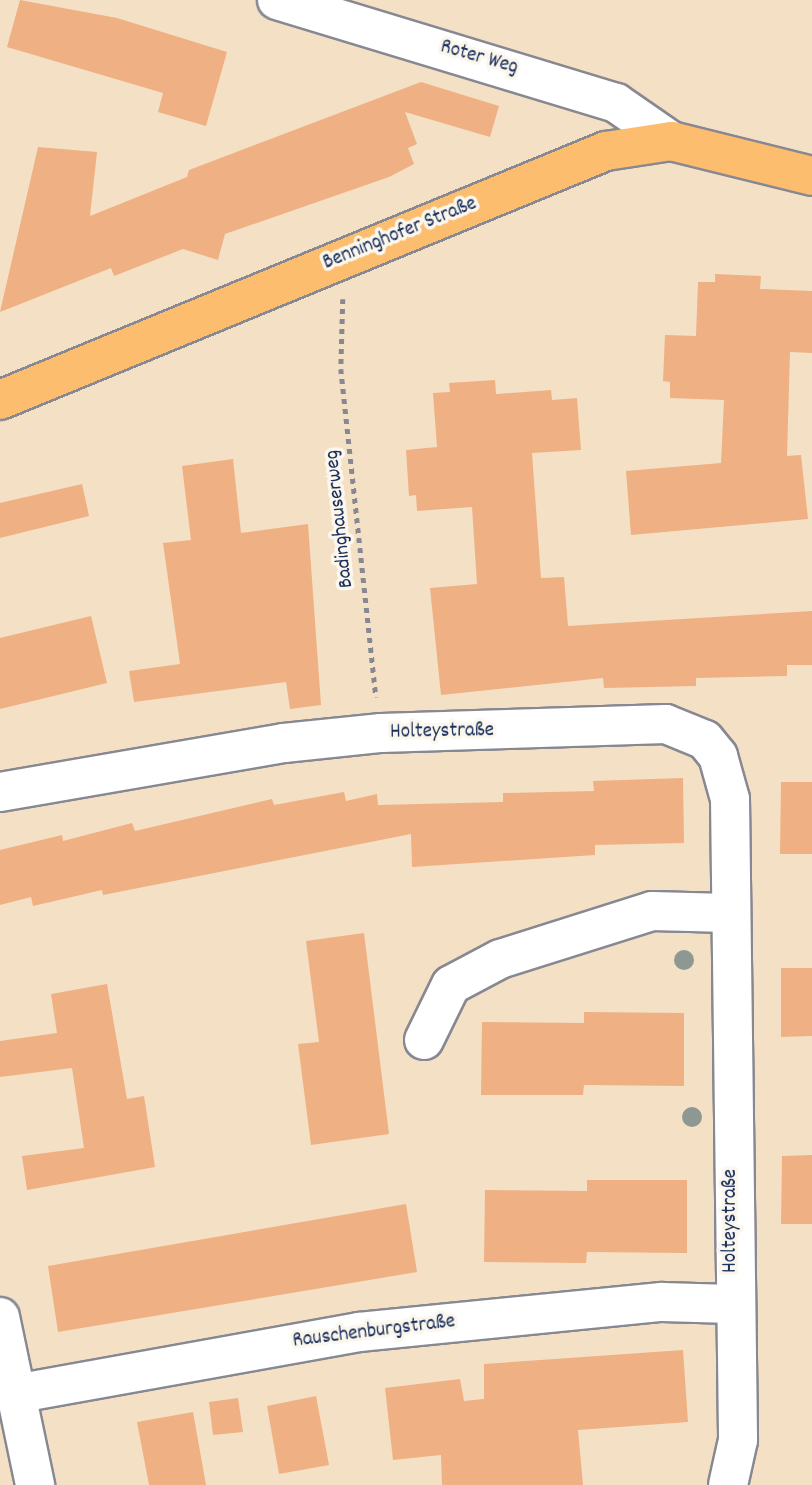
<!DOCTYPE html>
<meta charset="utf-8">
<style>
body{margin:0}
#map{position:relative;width:812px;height:1485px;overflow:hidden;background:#f4e0c5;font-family:Dekko,sans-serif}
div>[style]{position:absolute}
.building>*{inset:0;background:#efb084}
.path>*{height:4.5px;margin-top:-2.25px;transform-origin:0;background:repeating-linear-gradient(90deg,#888892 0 5px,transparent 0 10px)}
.roads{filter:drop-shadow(2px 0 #888892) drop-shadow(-2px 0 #888892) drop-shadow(0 2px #888892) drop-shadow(0 -2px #888892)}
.minor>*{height:38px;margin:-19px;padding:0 19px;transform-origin:19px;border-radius:19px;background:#fff}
.major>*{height:38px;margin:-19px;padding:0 19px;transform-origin:19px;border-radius:19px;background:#fcbd6f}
.trees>*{width:20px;height:20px;margin:-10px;border-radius:50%;background:#8e9892}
span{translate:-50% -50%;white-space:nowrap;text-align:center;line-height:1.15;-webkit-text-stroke:7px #fbf7ec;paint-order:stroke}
.street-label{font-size:21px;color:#1b2f5e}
</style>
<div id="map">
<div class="building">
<i style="clip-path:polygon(20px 0,117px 18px,227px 52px,206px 126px,158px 112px,163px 93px,7px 47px)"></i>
<i style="clip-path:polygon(421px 82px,499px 106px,490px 137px,405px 112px,417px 144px,408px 148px,414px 164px,389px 177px,225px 234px,218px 260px,183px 249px,114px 276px,111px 268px,0 312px,38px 147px,97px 152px,90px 216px,187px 177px,189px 170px)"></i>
<i style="clip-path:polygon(715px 274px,761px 276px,760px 289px,812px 291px,812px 353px,790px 352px,787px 456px,801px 455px,808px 519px,631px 535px,626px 471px,721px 463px,724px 400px,670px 398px,670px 382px,663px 381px,665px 335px,696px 336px,698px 282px,715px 282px)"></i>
<i style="clip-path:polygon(495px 380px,496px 394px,551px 390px,552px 400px,577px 398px,581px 450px,532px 453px,541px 578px,564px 577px,568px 626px,812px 611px,812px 665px,787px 665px,787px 676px,696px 678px,696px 686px,604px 688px,603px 678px,441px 695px,430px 588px,477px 584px,472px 507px,417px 511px,416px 495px,409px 496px,406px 450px,437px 447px,433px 393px,450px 392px,449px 383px)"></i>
<i style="clip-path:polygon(233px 459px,241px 533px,308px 524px,321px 705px,290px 709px,286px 682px,134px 702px,129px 671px,180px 664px,163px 543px,191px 540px,182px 466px)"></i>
<i style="clip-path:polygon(82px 484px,89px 516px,0 538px,0 503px)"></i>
<i style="clip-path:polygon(91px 616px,107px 683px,0 709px,0 638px)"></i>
<i style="clip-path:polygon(683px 778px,684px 843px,595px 845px,595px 855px,412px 867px,411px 834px,103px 895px,102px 890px,33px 906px,31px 897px,0 905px,0 850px,62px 835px,63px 841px,132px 823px,135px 831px,272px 799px,274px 805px,344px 792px,346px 801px,377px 794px,378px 805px,503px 802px,503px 793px,594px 791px,593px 781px)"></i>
<i style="clip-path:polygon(781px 782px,812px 782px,812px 854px,780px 854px)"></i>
<i style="clip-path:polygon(364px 933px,389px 1134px,311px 1145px,298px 1044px,319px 1042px,306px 941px)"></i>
<i style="clip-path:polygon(781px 968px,812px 968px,812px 1036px,781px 1037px)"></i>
<i style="clip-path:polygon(107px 984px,127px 1099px,144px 1096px,155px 1167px,27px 1190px,22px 1156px,84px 1148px,72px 1068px,0 1077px,0 1041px,57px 1033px,51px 994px)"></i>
<i style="clip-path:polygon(584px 1012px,684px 1013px,684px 1086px,584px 1085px,583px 1095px,481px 1095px,482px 1022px,584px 1023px)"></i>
<i style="clip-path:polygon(812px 1155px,812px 1224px,781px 1224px,782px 1156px)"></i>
<i style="clip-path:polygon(587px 1180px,687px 1180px,687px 1253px,587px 1252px,586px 1263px,484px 1262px,485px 1190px,587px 1191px)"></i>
<i style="clip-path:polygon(406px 1204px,417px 1272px,58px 1332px,48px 1266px)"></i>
<i style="clip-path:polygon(683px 1350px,688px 1422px,578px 1430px,583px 1485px,442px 1485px,441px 1455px,393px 1460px,385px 1388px,460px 1379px,464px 1401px,484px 1399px,484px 1364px)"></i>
<i style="clip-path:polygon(316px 1396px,329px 1465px,279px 1474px,267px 1406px)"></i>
<i style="clip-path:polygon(238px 1398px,243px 1432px,213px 1435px,209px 1402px)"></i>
<i style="clip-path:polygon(193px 1412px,206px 1485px,149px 1485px,137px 1422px)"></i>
</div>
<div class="path">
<i style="left:343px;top:299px;width:70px;rotate:91.6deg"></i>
<i style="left:341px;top:369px;width:330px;rotate:83.9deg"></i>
</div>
<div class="roads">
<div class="minor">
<i style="left:277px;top:0;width:354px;rotate:16.9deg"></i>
<i style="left:616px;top:103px;width:67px;rotate:34.6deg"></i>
<i style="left:0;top:792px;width:288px;rotate:-9.8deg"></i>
<i style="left:284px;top:743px;width:98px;rotate:-5.9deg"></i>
<i style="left:381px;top:733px;width:285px;rotate:-1.8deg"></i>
<i style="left:666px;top:724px;width:42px;rotate:22.3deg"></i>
<i style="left:705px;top:740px;width:21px;rotate:51deg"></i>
<i style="left:718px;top:756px;width:45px;rotate:74.4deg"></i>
<i style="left:730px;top:799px;width:641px;rotate:89.28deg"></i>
<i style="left:738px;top:1440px;width:46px;rotate:102.5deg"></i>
<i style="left:424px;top:1040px;width:61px;rotate:-63.9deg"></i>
<i style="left:451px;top:985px;width:55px;rotate:-28deg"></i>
<i style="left:500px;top:959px;width:159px;rotate:-17.5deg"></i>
<i style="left:652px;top:911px;width:76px;rotate:1.5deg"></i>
<i style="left:0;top:1317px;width:172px;rotate:78.2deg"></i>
<i style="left:20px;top:1393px;width:344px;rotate:-10.2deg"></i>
<i style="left:359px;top:1332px;width:304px;rotate:-5.7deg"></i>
<i style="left:662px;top:1302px;width:70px;rotate:1.6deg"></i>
</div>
<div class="major">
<i style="left:0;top:400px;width:655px;rotate:-22.34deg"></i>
<i style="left:606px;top:151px;width:66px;rotate:-8.7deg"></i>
<i style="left:671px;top:141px;width:145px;rotate:13.9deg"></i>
</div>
</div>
<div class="trees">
<i style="left:684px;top:960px"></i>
<i style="left:692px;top:1117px"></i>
</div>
<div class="street-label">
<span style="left:479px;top:58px;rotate:16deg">Roter Weg</span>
<span style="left:400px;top:234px;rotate:-22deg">Benninghofer Straße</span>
<span style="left:340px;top:519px;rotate:-96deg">Badinghauserweg</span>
<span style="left:442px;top:732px;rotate:-1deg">Holteystraße</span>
<span style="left:731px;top:1221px;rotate:-90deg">Holteystraße</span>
<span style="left:374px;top:1332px;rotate:-7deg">Rauschenburgstraße</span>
</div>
</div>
